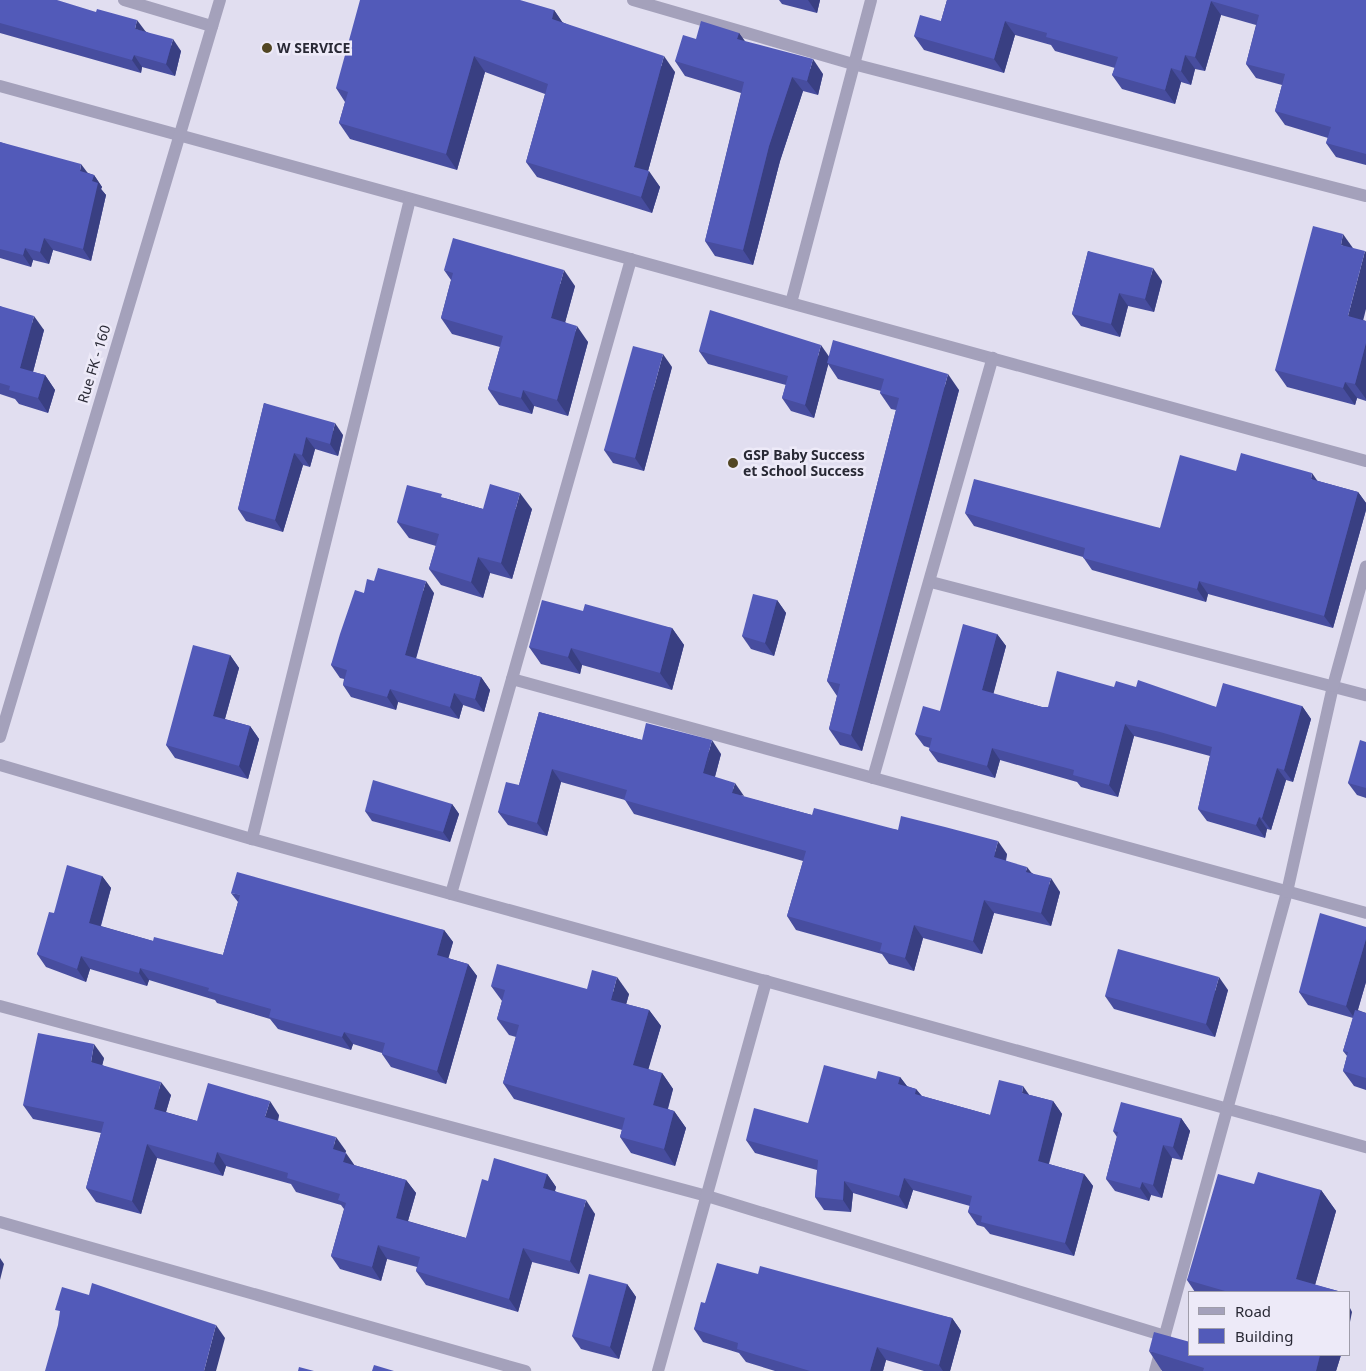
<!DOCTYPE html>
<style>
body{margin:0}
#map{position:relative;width:1366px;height:1371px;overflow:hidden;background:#e1def0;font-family:"Noto Sans",sans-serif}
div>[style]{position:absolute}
.minor>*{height:12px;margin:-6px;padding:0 6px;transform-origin:6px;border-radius:6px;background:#a4a1bb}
.wall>*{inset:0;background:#474d9f}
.shaded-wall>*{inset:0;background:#393f82}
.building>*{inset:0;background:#525ab9}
.dots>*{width:14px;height:14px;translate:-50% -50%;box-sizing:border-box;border:2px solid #edeaf8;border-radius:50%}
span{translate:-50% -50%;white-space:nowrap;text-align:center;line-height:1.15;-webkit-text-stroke:5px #edeaf8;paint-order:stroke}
.poi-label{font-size:14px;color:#292935;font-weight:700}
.left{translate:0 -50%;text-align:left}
.street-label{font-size:14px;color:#292935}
.legend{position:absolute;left:1188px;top:1291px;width:162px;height:65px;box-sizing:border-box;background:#edeaf8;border:1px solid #9f9daa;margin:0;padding:6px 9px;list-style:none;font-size:15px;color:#292935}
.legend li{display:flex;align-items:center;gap:10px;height:25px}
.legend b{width:25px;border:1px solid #9f9daa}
</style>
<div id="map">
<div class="minor">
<i style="left:124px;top:0;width:92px;rotate:16.5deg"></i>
<i style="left:633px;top:0;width:229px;rotate:16.2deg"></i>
<i style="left:853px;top:64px;width:530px;rotate:14.43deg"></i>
<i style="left:0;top:86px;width:1417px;rotate:15.35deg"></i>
<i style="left:791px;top:303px;width:313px;rotate:-75.2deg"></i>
<i style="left:931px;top:582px;width:449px;rotate:14.6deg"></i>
<i style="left:512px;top:679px;width:885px;rotate:15.32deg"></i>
<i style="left:0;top:737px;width:769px;rotate:-73.38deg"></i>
<i style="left:0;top:765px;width:263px;rotate:16.4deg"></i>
<i style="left:252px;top:839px;width:1156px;rotate:15.46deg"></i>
<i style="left:873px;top:778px;width:437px;rotate:-74.1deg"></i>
<i style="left:252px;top:839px;width:659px;rotate:-76.13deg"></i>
<i style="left:451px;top:894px;width:660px;rotate:-74.17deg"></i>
<i style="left:0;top:1006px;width:732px;rotate:15.04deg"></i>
<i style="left:707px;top:1196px;width:479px;rotate:17deg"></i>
<i style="left:0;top:1222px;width:546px;rotate:15.84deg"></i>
<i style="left:658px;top:1371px;width:405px;rotate:-74.5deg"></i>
<i style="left:1155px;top:1371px;width:497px;rotate:-74.6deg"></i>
<i style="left:1287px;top:892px;width:211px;rotate:-77.4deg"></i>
<i style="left:1333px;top:686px;width:124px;rotate:-74.6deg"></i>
</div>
<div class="wall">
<i style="clip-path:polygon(0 0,145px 31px,181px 51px,175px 76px,142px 67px,141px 73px,0 33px)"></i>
<i style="clip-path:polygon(779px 0,820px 0,817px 13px,782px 4px)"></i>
<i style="clip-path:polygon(947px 0,1366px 0,1366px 165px,1336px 157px,1326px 143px,1328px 138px,1285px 125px,1275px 111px,1282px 85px,1256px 78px,1246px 64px,1256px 25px,1221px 15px,1205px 71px,1195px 69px,1191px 85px,1181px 82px,1175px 104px,1122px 89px,1112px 75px,1115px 68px,1055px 51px,1051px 45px,1015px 35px,1004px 73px,924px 50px,914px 36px,941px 21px)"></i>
<i style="clip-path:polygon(554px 10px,562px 22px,675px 72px,648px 171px,660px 187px,652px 213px,537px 177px,526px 162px,545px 94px,485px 72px,457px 170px,350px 139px,339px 123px,345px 102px,336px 88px)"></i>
<i style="clip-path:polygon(739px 33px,745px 42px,823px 74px,818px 95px,803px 91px,780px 161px,753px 265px,715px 256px,705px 241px,741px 93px,685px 76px,675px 61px,696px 39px)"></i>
<i style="clip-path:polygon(0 142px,94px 175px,102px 187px,101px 189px,106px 195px,91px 261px,53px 250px,49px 264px,33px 260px,31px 267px,0 258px)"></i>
<i style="clip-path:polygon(1088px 251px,1162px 281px,1154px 312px,1128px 306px,1120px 337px,1081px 326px,1072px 314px)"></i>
<i style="clip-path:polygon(444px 270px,575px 286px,565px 322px,588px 342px,568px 416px,534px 406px,532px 414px,499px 405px,488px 389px,500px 347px,452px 334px,441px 318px,451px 280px)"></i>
<i style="clip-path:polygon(0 306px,44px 330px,33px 372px,45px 375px,55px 390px,48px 413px,19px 404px,15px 399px,0 394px)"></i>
<i style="clip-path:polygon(1363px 320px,1366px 321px,1366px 401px,1357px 398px,1355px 405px,1287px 387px,1275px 370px)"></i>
<i style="clip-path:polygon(699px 351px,829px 357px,959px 390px,862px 751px,840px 745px,829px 729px,837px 696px,827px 681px,896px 410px,891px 409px,880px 393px,881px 391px,838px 379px,828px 364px,814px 418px,791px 411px,782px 398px,786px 385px,708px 364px)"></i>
<i style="clip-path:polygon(672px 367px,644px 471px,613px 463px,604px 450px)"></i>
<i style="clip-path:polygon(264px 403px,343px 435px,338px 456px,315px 449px,310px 467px,303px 465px,283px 532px,246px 521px,238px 509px)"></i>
<i style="clip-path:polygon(1236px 471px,1318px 481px,1358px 492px,1366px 503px,1366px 510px,1333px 628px,1208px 594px,1206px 602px,1092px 570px,1083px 557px,974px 526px,965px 513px,1160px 528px)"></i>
<i style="clip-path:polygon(444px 498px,483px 509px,532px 509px,512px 579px,490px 573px,483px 598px,441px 585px,429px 569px,436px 546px,409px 538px,397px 522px)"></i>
<i style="clip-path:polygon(374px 581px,434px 593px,416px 659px,481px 677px,490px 690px,484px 712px,463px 705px,459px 719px,398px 702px,396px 710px,351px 697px,343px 685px,344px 679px,340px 678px,331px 665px,364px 593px)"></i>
<i style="clip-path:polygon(777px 600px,786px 613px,774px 656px,751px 649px,742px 636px)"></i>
<i style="clip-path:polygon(583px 611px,672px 628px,684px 645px,672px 690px,582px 665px,580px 674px,541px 664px,529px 647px)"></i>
<i style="clip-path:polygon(997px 634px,1006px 646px,993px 694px,1042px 707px,1048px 707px,1114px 687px,1216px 707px,1302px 706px,1311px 719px,1293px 782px,1286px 780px,1271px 830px,1267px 829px,1265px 838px,1207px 821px,1198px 809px,1210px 756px,1169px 745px,1134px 736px,1118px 797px,1081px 787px,1077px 782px,1000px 760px,995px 778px,938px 762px,929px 750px,930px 748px,924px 746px,915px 734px,940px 711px)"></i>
<i style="clip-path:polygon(230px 655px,239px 668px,225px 719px,250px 726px,259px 739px,248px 779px,175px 758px,166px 745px)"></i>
<i style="clip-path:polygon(539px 712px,642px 740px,721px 754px,715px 777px,744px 797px,812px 815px,898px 830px,1007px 854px,1006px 861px,1032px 873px,1060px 892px,1051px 926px,994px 913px,982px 954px,923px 938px,914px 971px,889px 964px,882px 954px,796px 930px,787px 916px,803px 861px,634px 814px,625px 800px,561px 782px,547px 836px,508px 825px,498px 812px,519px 785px)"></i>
<i style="clip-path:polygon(1366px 742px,1366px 798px,1357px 795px,1348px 783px)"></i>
<i style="clip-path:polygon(452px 804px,459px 814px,450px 842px,372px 821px,365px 811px)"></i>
<i style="clip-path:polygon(102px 876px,111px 888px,101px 926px,153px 941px,223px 955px,238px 902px,231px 893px,444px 930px,453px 942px,448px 958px,468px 964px,477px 976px,446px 1084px,391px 1067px,382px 1054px,382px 1053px,353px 1044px,351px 1050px,278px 1029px,270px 1019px,217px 1003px,215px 1000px,149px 980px,147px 986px,90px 969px,86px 982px,46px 967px,37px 954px,54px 913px)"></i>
<i style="clip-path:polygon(1366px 927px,1366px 982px,1358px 1010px,1366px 1013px,1366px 1090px,1354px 1086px,1343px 1071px,1347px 1056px,1343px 1051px,1353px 1018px,1308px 1005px,1299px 992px)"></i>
<i style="clip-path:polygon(491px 986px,587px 989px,629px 994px,626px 1004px,649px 1010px,661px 1026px,648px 1069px,662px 1073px,673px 1089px,668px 1109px,674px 1111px,686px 1128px,675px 1166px,631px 1153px,620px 1137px,622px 1130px,514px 1099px,503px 1083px,516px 1037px,509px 1035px,497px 1019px,502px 1001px)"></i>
<i style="clip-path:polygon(1228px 990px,1215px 1037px,1114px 1009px,1105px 996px)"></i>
<i style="clip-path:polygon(104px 1058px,102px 1065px,171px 1095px,166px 1112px,197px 1121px,279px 1115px,278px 1121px,346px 1151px,345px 1153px,354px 1165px,406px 1180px,416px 1193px,408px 1221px,466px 1238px,488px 1181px,547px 1174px,556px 1187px,555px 1191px,595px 1214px,579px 1274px,532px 1262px,518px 1312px,426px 1285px,416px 1271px,417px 1267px,387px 1259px,381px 1281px,340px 1269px,331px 1256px,344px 1209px,341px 1205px,296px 1192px,291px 1184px,226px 1166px,223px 1176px,157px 1158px,141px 1214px,96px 1202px,86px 1188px,101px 1133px,33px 1119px,23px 1105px)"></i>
<i style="clip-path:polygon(900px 1077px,907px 1086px,916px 1089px,922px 1096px,990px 1115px,1030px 1095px,1053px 1101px,1062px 1114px,1049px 1164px,1084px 1174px,1093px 1186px,1074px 1256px,990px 1234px,984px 1227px,977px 1225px,968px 1212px,970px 1206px,913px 1190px,907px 1209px,853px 1193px,851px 1212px,824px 1210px,815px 1197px,817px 1170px,755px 1153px,746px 1140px,808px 1123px,876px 1079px)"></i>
<i style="clip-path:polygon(1181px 1118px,1190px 1131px,1182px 1160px,1172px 1158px,1162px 1198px,1151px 1195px,1149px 1201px,1115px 1191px,1106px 1179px,1117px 1137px,1113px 1131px)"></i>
<i style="clip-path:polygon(1254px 1184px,1321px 1190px,1336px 1211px,1315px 1285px,1338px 1291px,1339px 1292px,1195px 1292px,1187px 1280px)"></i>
<i style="clip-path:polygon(758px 1274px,952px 1318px,961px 1331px,950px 1371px,924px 1371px,886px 1360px,883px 1371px,775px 1371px,746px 1362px,739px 1353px,703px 1342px,694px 1329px,705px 1303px)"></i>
<i style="clip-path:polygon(627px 1284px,636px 1297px,619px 1359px,581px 1349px,572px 1336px)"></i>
<i style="clip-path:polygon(1149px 1351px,1190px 1355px,1341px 1355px,1336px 1371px,1162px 1371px)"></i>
</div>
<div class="shaded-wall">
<i style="clip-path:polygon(808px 0,820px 0,817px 13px)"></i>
<i style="clip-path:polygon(1211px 1px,1221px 15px,1205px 71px,1195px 57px)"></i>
<i style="clip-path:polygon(554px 10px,565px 26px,552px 19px)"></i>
<i style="clip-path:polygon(137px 20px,146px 32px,135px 29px)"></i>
<i style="clip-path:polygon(1005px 21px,1015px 35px,1004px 73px,994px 59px)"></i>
<i style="clip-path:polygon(739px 33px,750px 48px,737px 39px)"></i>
<i style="clip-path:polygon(173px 39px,181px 51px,175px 76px,166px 64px)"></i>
<i style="clip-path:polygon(134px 55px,142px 67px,141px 73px,132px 60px)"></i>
<i style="clip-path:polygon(1185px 55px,1195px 69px,1191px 85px,1181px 71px)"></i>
<i style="clip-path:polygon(474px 56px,485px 72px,457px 170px,446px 154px)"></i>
<i style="clip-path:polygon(664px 56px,675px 72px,645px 182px,634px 167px)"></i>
<i style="clip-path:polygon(813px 59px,823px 74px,818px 95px,807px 81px)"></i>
<i style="clip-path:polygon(1171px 68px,1181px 82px,1175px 104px,1165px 90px)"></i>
<i style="clip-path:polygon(792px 77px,803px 91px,780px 161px,753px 265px,743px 250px,769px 146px)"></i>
<i style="clip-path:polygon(81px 164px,90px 176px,80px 171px)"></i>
<i style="clip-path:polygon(649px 171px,660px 187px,652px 213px,641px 197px)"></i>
<i style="clip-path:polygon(94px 175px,102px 187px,101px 189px,106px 195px,91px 261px,83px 249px,92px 181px)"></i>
<i style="clip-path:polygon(1343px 234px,1355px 251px,1341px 245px)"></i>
<i style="clip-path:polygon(44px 238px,53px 250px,49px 264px,40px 252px)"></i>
<i style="clip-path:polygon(25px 248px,33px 260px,31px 267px,23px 255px)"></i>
<i style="clip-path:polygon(1365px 251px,1366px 252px,1366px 309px,1360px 333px,1348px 316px)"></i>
<i style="clip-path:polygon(1153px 268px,1162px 281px,1154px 312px,1145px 299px)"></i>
<i style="clip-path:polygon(564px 270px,575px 286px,562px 334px,551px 318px)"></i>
<i style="clip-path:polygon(1119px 293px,1128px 306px,1120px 337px,1111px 324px)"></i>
<i style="clip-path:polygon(34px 316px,44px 330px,30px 383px,20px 368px)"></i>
<i style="clip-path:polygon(577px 326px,588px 342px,568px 416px,557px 400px)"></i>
<i style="clip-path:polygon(1366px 343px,1366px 399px,1355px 384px)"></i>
<i style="clip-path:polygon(821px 345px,830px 358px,814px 418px,805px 405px)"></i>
<i style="clip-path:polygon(663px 354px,672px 367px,644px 471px,635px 458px)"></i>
<i style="clip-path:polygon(948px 374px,959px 390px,862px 751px,851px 735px)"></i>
<i style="clip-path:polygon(45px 375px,55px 390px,48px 413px,38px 398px)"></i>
<i style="clip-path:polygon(1345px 382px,1357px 398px,1355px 405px,1343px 388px)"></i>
<i style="clip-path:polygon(523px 390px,534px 406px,532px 414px,521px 398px)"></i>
<i style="clip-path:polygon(335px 423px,343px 435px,338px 456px,330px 444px)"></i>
<i style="clip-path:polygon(306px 437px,315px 449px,310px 467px,302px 455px)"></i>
<i style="clip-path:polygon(294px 453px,303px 465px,283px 532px,275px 520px)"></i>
<i style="clip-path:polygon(1312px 473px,1321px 486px,1311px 479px)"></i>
<i style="clip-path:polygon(1358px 492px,1366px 503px,1366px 510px,1333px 628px,1324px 616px)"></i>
<i style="clip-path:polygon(520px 493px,532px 509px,512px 579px,501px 563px)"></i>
<i style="clip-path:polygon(478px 557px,490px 573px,483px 598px,471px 582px)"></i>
<i style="clip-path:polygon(426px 581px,434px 593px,413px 668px,405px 655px)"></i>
<i style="clip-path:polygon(1199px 581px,1208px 594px,1206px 602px,1197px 589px)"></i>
<i style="clip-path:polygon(777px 600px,786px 613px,774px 656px,765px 643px)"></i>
<i style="clip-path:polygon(672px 628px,684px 645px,672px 690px,660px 673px)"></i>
<i style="clip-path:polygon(997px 634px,1006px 646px,991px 703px,982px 690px)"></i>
<i style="clip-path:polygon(571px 648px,582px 665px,580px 674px,568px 657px)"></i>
<i style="clip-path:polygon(230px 655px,239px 668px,222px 729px,213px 716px)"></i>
<i style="clip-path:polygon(481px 677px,490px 690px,484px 712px,475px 699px)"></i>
<i style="clip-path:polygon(390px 689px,398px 702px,396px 710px,387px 697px)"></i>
<i style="clip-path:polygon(454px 693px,463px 705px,459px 719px,450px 707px)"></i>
<i style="clip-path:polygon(1302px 706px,1311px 719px,1293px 782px,1284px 770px)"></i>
<i style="clip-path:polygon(1125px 724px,1134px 736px,1118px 797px,1109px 785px)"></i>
<i style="clip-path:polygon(250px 726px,259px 739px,248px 779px,239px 766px)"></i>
<i style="clip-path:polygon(712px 740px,721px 754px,712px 787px,703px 773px)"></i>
<i style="clip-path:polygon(992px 748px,1000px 760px,995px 778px,987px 766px)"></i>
<i style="clip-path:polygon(1277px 768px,1286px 780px,1271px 830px,1262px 818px)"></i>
<i style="clip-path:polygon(552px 769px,561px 782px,547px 836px,537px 823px)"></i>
<i style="clip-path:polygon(735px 783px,744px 796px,732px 793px)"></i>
<i style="clip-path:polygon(452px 804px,459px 814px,450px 842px,443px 832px)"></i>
<i style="clip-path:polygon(1259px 817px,1267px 829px,1265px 838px,1256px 825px)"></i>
<i style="clip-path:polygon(998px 841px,1007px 854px,1003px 871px,994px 857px)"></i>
<i style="clip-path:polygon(1027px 867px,1037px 880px,1026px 872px)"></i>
<i style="clip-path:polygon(102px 876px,111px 888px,98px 935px,89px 923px)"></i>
<i style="clip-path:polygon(1051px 878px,1060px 892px,1051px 926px,1041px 913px)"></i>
<i style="clip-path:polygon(984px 900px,994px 913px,982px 954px,973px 941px)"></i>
<i style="clip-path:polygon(914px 925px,923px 938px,914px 971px,905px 958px)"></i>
<i style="clip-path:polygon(444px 930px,453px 942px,446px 967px,437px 955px)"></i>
<i style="clip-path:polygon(1366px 939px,1366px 982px,1355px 1019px,1346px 1006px)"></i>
<i style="clip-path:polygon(81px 956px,90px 969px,86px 982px,77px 969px)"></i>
<i style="clip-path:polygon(468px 964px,477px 976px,446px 1084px,437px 1071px)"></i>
<i style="clip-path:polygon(140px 968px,149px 980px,147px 986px,139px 973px)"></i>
<i style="clip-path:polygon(617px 977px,629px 994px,623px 1016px,611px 1000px)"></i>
<i style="clip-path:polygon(1219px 977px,1228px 990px,1215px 1037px,1206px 1024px)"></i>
<i style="clip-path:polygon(649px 1010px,661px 1026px,645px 1081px,633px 1065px)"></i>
<i style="clip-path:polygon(344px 1032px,353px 1044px,351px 1050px,342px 1037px)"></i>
<i style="clip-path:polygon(94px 1044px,104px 1058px,100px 1075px,91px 1062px)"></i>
<i style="clip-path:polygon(662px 1073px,673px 1089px,664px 1121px,653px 1105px)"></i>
<i style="clip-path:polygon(900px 1077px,909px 1089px,898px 1084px)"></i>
<i style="clip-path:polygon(161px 1082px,171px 1095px,163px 1122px,154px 1109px)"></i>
<i style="clip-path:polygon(1023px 1086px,1032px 1099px,1022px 1093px)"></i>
<i style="clip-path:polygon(916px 1089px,925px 1101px,915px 1094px)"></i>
<i style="clip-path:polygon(270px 1101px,279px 1115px,275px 1131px,265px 1117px)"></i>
<i style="clip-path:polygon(1053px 1101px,1062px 1114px,1046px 1173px,1038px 1161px)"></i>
<i style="clip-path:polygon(674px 1111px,686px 1128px,675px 1166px,664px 1149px)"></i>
<i style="clip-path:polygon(1181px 1118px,1190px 1131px,1182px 1160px,1173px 1147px)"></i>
<i style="clip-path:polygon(336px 1137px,346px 1151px,342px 1163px,333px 1149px)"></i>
<i style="clip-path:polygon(147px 1144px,157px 1158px,141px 1214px,132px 1201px)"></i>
<i style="clip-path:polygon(1163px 1145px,1172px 1158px,1162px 1198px,1153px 1185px)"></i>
<i style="clip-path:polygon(217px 1152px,226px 1166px,223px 1176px,214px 1163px)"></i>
<i style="clip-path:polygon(346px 1153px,355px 1166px,343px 1162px)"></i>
<i style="clip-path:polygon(547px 1174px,556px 1187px,552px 1201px,543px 1188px)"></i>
<i style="clip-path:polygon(1084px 1174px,1093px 1186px,1074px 1256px,1065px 1243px)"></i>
<i style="clip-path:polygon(904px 1178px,913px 1190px,907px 1209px,899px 1196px)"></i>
<i style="clip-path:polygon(406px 1180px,416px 1193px,405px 1231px,396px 1218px)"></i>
<i style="clip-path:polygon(844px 1181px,853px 1193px,851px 1212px,843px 1200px)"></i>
<i style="clip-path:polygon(1142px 1182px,1151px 1195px,1149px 1201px,1140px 1188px)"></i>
<i style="clip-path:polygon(1321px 1190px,1336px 1211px,1313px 1292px,1296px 1279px)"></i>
<i style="clip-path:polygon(586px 1200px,595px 1214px,579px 1274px,570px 1261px)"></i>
<i style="clip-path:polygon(378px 1245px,387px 1259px,381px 1281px,372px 1267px)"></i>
<i style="clip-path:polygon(523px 1248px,532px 1262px,518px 1312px,509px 1299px)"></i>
<i style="clip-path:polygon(0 1258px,4px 1264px,0 1280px)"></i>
<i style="clip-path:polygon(627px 1284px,636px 1297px,619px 1359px,610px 1347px)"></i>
<i style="clip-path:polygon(1350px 1308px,1352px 1312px,1350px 1322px)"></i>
<i style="clip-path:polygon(952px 1318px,961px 1331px,950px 1371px,943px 1371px,939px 1365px)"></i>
<i style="clip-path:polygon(216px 1325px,225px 1338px,216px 1371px,204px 1371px)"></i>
<i style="clip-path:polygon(877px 1347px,886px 1360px,883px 1371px,870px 1371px)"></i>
<i style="clip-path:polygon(1320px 1355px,1341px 1355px,1336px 1371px,1316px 1371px)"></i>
</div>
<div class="building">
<i style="clip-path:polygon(0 0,57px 0,96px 12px,97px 9px,137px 20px,135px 29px,173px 39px,166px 64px,134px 55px,132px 60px,0 23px)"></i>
<i style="clip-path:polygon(360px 0,520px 0,554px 10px,552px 19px,664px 56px,634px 167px,649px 171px,641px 197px,526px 162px,548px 84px,474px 56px,446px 154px,339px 123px,348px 92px,336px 88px)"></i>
<i style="clip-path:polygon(947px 0,1366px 0,1366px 154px,1326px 143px,1331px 127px,1275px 111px,1285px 74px,1246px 64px,1259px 15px,1211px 1px,1195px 57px,1185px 55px,1181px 71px,1171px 68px,1165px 90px,1112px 75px,1118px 57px,1046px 37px,1047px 33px,1005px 21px,994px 59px,914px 36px,920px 15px,941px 21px)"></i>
<i style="clip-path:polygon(701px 21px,739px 33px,737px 39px,813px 59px,807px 81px,792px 77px,769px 146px,743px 250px,705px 241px,744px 82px,675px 61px,683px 35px,696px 39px)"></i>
<i style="clip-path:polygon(0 142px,81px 164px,80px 171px,94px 175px,92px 181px,98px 183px,83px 249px,44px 238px,40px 252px,25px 248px,23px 255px,0 249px)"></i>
<i style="clip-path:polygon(1313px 226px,1343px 234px,1341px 245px,1365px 251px,1348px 316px,1366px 321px,1366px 343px,1355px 384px,1345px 382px,1343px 388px,1275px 370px)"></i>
<i style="clip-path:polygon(453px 238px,564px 270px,551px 318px,577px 326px,557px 400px,523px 390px,521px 398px,488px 389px,503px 336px,441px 318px,453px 273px,444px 270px)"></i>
<i style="clip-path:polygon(1088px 251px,1153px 268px,1145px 299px,1119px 293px,1111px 324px,1072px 314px)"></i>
<i style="clip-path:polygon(0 306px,34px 316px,20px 368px,45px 375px,38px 398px,9px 390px,10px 386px,0 383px)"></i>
<i style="clip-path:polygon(710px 310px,821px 345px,805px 405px,782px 398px,788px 376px,699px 351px)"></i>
<i style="clip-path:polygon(833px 340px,948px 374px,851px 735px,829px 729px,840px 684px,827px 681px,899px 398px,880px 393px,884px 379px,827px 363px)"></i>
<i style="clip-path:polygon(633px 346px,663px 354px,635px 458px,604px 450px)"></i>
<i style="clip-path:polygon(264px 403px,335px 423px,330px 444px,306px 437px,302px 455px,294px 453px,275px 520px,238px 509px)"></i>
<i style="clip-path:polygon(1241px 453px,1312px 473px,1311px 479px,1358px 492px,1324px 616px,1199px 581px,1197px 589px,1083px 558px,1085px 548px,965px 513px,974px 479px,1160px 528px,1180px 455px,1236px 471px)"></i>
<i style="clip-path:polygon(490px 484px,520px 493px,501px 563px,478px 557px,471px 582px,429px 569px,439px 534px,397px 522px,407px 485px,442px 494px,441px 497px,483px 509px)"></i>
<i style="clip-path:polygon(378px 568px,426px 581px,405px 655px,481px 677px,475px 699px,454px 693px,450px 707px,390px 689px,387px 697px,343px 685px,347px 670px,331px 665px,340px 634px,355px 590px,364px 593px,367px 579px,374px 581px)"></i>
<i style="clip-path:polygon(753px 594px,777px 600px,765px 643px,742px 636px)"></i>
<i style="clip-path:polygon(542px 600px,583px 611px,585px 604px,672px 628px,660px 673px,571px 648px,568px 657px,529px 647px)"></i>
<i style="clip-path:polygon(963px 624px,997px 634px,982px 690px,1042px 707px,1048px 707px,1057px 671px,1114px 687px,1116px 681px,1136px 687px,1138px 680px,1216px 707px,1223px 683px,1302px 706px,1284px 770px,1277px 768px,1262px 818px,1259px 817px,1256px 825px,1198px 809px,1212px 747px,1160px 732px,1125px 724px,1109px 785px,1073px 775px,1074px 770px,992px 748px,987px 766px,929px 750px,932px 738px,915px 734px,923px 706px,940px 711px)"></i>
<i style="clip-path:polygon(193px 645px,230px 655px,213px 716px,250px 726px,239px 766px,166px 745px)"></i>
<i style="clip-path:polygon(539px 712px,642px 740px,646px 723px,712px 740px,703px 773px,735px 783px,732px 793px,812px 815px,814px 808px,898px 830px,901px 816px,945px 827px,998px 841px,994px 857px,1027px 867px,1026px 872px,1051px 878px,1041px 913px,984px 900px,973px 941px,914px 925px,905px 958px,880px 951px,882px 943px,787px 916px,806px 851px,624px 800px,627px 790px,552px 769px,537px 823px,498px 812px,506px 782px,519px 785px)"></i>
<i style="clip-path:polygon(1360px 740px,1366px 742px,1366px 788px,1348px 783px)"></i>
<i style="clip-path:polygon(373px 780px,452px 804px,443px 832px,365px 811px)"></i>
<i style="clip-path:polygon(67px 865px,102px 876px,89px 923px,153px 941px,154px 937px,223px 955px,240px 895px,231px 893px,237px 872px,444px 930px,437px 955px,468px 964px,437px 1071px,382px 1054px,385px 1043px,344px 1032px,342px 1037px,269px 1017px,271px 1009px,208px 991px,209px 988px,140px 968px,139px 973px,81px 956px,77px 969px,37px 954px,49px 912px,54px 913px)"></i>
<i style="clip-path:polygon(1320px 913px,1366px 927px,1366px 939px,1346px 1006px,1299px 992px)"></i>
<i style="clip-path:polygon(1118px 949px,1219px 977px,1206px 1024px,1105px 996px)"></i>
<i style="clip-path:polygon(497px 964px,587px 989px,592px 970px,617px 977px,611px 1000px,649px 1010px,633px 1065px,662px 1073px,653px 1105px,674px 1111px,664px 1149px,620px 1137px,625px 1118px,503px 1083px,519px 1025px,497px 1019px,505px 990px,491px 986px)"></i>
<i style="clip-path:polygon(1355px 1010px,1366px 1013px,1366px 1078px,1343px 1071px,1348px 1052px,1343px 1051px)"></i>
<i style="clip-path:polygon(38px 1033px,94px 1044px,91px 1062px,161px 1082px,154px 1109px,197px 1121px,208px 1083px,270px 1101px,265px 1117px,336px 1137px,333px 1149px,346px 1153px,343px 1162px,406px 1180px,396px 1218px,466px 1238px,482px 1179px,488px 1181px,494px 1158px,547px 1174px,543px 1188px,586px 1200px,570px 1261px,523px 1248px,509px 1299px,416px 1271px,420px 1257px,378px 1245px,372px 1267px,331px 1256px,346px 1203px,338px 1200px,340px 1194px,287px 1178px,288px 1173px,217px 1152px,214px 1163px,147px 1144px,132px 1201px,86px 1188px,104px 1122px,23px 1105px)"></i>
<i style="clip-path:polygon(824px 1065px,876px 1079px,878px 1071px,900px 1077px,898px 1084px,916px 1089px,915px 1094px,990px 1115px,999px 1080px,1023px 1086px,1022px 1093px,1053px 1101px,1038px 1161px,1084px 1174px,1065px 1243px,981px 1222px,982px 1216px,968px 1212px,972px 1196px,904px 1178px,899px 1196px,844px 1181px,843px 1200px,815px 1197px,818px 1160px,746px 1140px,754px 1108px,808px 1123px)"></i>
<i style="clip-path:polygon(1121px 1102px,1181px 1118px,1173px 1147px,1163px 1145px,1153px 1185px,1142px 1182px,1140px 1188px,1106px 1179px,1118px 1132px,1113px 1131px)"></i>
<i style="clip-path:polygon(1258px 1172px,1321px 1190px,1296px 1279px,1338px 1291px,1338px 1292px,1224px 1292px,1225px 1291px,1187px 1280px,1218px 1174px,1254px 1184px)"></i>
<i style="clip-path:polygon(717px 1263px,758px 1274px,760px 1266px,952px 1318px,939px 1365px,877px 1347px,870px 1371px,810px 1371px,737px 1349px,738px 1343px,694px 1329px,701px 1302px,705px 1303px)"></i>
<i style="clip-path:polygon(589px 1274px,627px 1284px,610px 1347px,572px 1336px)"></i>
<i style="clip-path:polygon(92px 1283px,216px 1325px,204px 1371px,45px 1371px,58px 1325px,60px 1311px,55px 1310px,62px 1287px,89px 1295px)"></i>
<i style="clip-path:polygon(1154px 1332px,1190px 1342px,1190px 1355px,1320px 1355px,1316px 1371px,1203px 1371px,1204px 1368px,1149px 1351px)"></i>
<i style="clip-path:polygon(374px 1365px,394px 1371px,372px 1371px)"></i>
<i style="clip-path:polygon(299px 1367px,314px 1371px,298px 1371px)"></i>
</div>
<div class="dots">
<i style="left:267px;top:48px;background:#524623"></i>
<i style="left:733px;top:463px;background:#524623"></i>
</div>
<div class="poi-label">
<span class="left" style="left:277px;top:48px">W SERVICE</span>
<span class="left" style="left:743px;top:463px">GSP Baby Success<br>et School Success</span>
</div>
<div class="street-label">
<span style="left:94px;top:364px;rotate:-73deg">Rue FK - 160</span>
</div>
<ul class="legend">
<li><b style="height:6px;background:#a4a1bb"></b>Road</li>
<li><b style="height:14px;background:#525ab9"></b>Building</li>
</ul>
</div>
